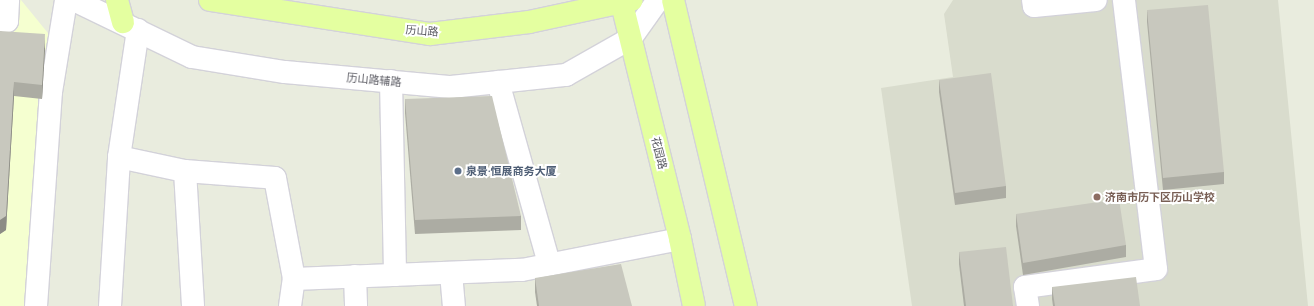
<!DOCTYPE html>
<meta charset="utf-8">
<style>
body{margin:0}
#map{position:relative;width:1314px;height:306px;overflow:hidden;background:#e9ecde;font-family:Quicksand,"Noto Sans SC",sans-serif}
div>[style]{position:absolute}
.commercial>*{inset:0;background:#f5ffd0}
.education>*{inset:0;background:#d9dccd}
.roads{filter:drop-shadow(1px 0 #d3d2d9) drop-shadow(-1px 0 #d3d2d9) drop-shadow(0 1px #d3d2d9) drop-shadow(0 -1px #d3d2d9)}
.minor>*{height:22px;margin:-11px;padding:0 11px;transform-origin:11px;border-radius:11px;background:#fff}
.major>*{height:22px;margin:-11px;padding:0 11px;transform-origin:11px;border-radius:11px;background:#e4ffa0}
.wall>*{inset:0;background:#acaca3}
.shaded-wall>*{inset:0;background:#8c8c85}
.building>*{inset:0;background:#c8c8be}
.dots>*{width:11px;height:11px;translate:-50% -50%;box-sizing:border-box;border:2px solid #fff;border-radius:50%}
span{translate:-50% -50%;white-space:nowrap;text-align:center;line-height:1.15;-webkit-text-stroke:4px #fff;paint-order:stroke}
.street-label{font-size:11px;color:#585860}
.service-label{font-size:11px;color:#4e5e75;font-weight:700}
.left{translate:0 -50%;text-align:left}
.education-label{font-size:11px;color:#785e54;font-weight:700}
</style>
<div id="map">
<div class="commercial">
<i style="clip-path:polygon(0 0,21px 0,52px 38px,30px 306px,0 306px)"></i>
</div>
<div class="education">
<i style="clip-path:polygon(953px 0,1278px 0,1308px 306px,912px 306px,881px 88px,953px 77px,944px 14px)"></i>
</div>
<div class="roads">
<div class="minor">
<i style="left:74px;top:0;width:131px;rotate:25.8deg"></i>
<i style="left:192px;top:57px;width:94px;rotate:9.2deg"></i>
<i style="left:285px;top:72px;width:167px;rotate:5.2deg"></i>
<i style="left:451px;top:87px;width:116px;rotate:-6deg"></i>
<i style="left:566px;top:75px;width:75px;rotate:-29.6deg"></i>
<i style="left:631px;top:38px;width:47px;rotate:-54.6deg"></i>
<i style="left:1033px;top:0;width:6px;rotate:81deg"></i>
<i style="left:1034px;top:6px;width:62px;rotate:-5.5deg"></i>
<i style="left:0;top:21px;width:7px"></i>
<i style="left:7px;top:21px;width:21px;rotate:-87deg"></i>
<i style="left:138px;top:30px;width:128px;rotate:98.5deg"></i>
<i style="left:119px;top:157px;width:67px;rotate:12deg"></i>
<i style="left:185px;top:171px;width:90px;rotate:4.4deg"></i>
<i style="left:275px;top:178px;width:103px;rotate:79.3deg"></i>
<i style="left:294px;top:279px;width:228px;rotate:-2.3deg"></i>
<i style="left:522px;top:270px;width:161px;rotate:-11.1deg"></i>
<i style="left:391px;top:81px;width:194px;rotate:88.8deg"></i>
<i style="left:498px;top:82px;width:188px;rotate:74.3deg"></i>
<i style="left:185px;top:171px;width:135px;rotate:86.6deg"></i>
<i style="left:451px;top:273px;width:33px;rotate:85deg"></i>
<i style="left:355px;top:276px;width:30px;rotate:88deg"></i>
<i style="left:36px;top:306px;width:215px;rotate:-86deg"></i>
<i style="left:51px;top:92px;width:93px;rotate:-80.7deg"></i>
<i style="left:110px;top:306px;width:149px;rotate:-86.5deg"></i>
<i style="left:290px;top:306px;width:27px;rotate:-82deg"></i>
<i style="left:1028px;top:306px;width:19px;rotate:-99deg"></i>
<i style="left:1025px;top:287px;width:132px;rotate:-7.8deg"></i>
<i style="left:1156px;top:269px;width:271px;rotate:-96.8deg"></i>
</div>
<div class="major">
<i style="left:117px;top:0;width:23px;rotate:75deg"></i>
<i style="left:210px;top:0;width:223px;rotate:8.8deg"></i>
<i style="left:430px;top:34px;width:100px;rotate:-6.9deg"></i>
<i style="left:529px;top:22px;width:105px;rotate:-12.1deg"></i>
<i style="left:621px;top:0;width:246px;rotate:76.1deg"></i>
<i style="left:680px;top:239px;width:68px;rotate:78.2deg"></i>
<i style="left:673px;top:0;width:315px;rotate:76.6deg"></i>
</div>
</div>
<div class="wall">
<i style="clip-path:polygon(1147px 10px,1224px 172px,1224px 184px,1163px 190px,1147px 22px)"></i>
<i style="clip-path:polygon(0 31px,45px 48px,42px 99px,14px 96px,6px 230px,0 234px)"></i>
<i style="clip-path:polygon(939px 80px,1006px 186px,1006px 198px,955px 205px,939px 92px)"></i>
<i style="clip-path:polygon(405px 99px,521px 216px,521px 230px,415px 234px,405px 113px)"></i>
<i style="clip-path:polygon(1016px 214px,1126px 245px,1126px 257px,1023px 275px,1016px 226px)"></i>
<i style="clip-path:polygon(959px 252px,1013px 306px,964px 306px,959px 264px)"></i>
<i style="clip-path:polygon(535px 278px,632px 306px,537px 306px,535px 292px)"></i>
<i style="clip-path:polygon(1052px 287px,1140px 306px,1053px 306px,1052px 299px)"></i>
</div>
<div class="shaded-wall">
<i style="clip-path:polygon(45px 34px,45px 48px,42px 99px,42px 85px)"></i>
<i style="clip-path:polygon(14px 82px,14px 96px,6px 230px,0 234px,0 220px)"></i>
</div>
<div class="building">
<i style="clip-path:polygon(1208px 5px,1224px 172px,1163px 178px,1147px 10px)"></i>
<i style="clip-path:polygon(0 31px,45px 34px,42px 85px,14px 82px,6px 216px,0 220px)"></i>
<i style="clip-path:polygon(991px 73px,1006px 186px,955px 193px,939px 80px)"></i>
<i style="clip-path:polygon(492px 96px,521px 216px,415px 220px,405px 99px)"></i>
<i style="clip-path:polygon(1119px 199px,1126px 245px,1023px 263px,1016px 214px)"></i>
<i style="clip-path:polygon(1006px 247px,1013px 306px,966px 306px,959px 252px)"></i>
<i style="clip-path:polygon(621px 264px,632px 306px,539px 306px,535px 278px)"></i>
<i style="clip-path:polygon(1136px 277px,1140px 306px,1055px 306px,1052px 287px)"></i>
</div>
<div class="dots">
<i style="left:458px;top:171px;background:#5c6f8a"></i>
<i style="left:1097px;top:197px;background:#8d6e63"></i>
</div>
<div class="street-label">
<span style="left:422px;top:31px;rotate:4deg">历山路</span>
<span style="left:374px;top:80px;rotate:5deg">历山路辅路</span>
<span style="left:659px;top:153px;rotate:76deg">花园路</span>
</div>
<div class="service-label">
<span class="left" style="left:466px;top:171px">泉景·恒展商务大厦</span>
</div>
<div class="education-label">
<span class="left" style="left:1105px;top:197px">济南市历下区历山学校</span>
</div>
</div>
